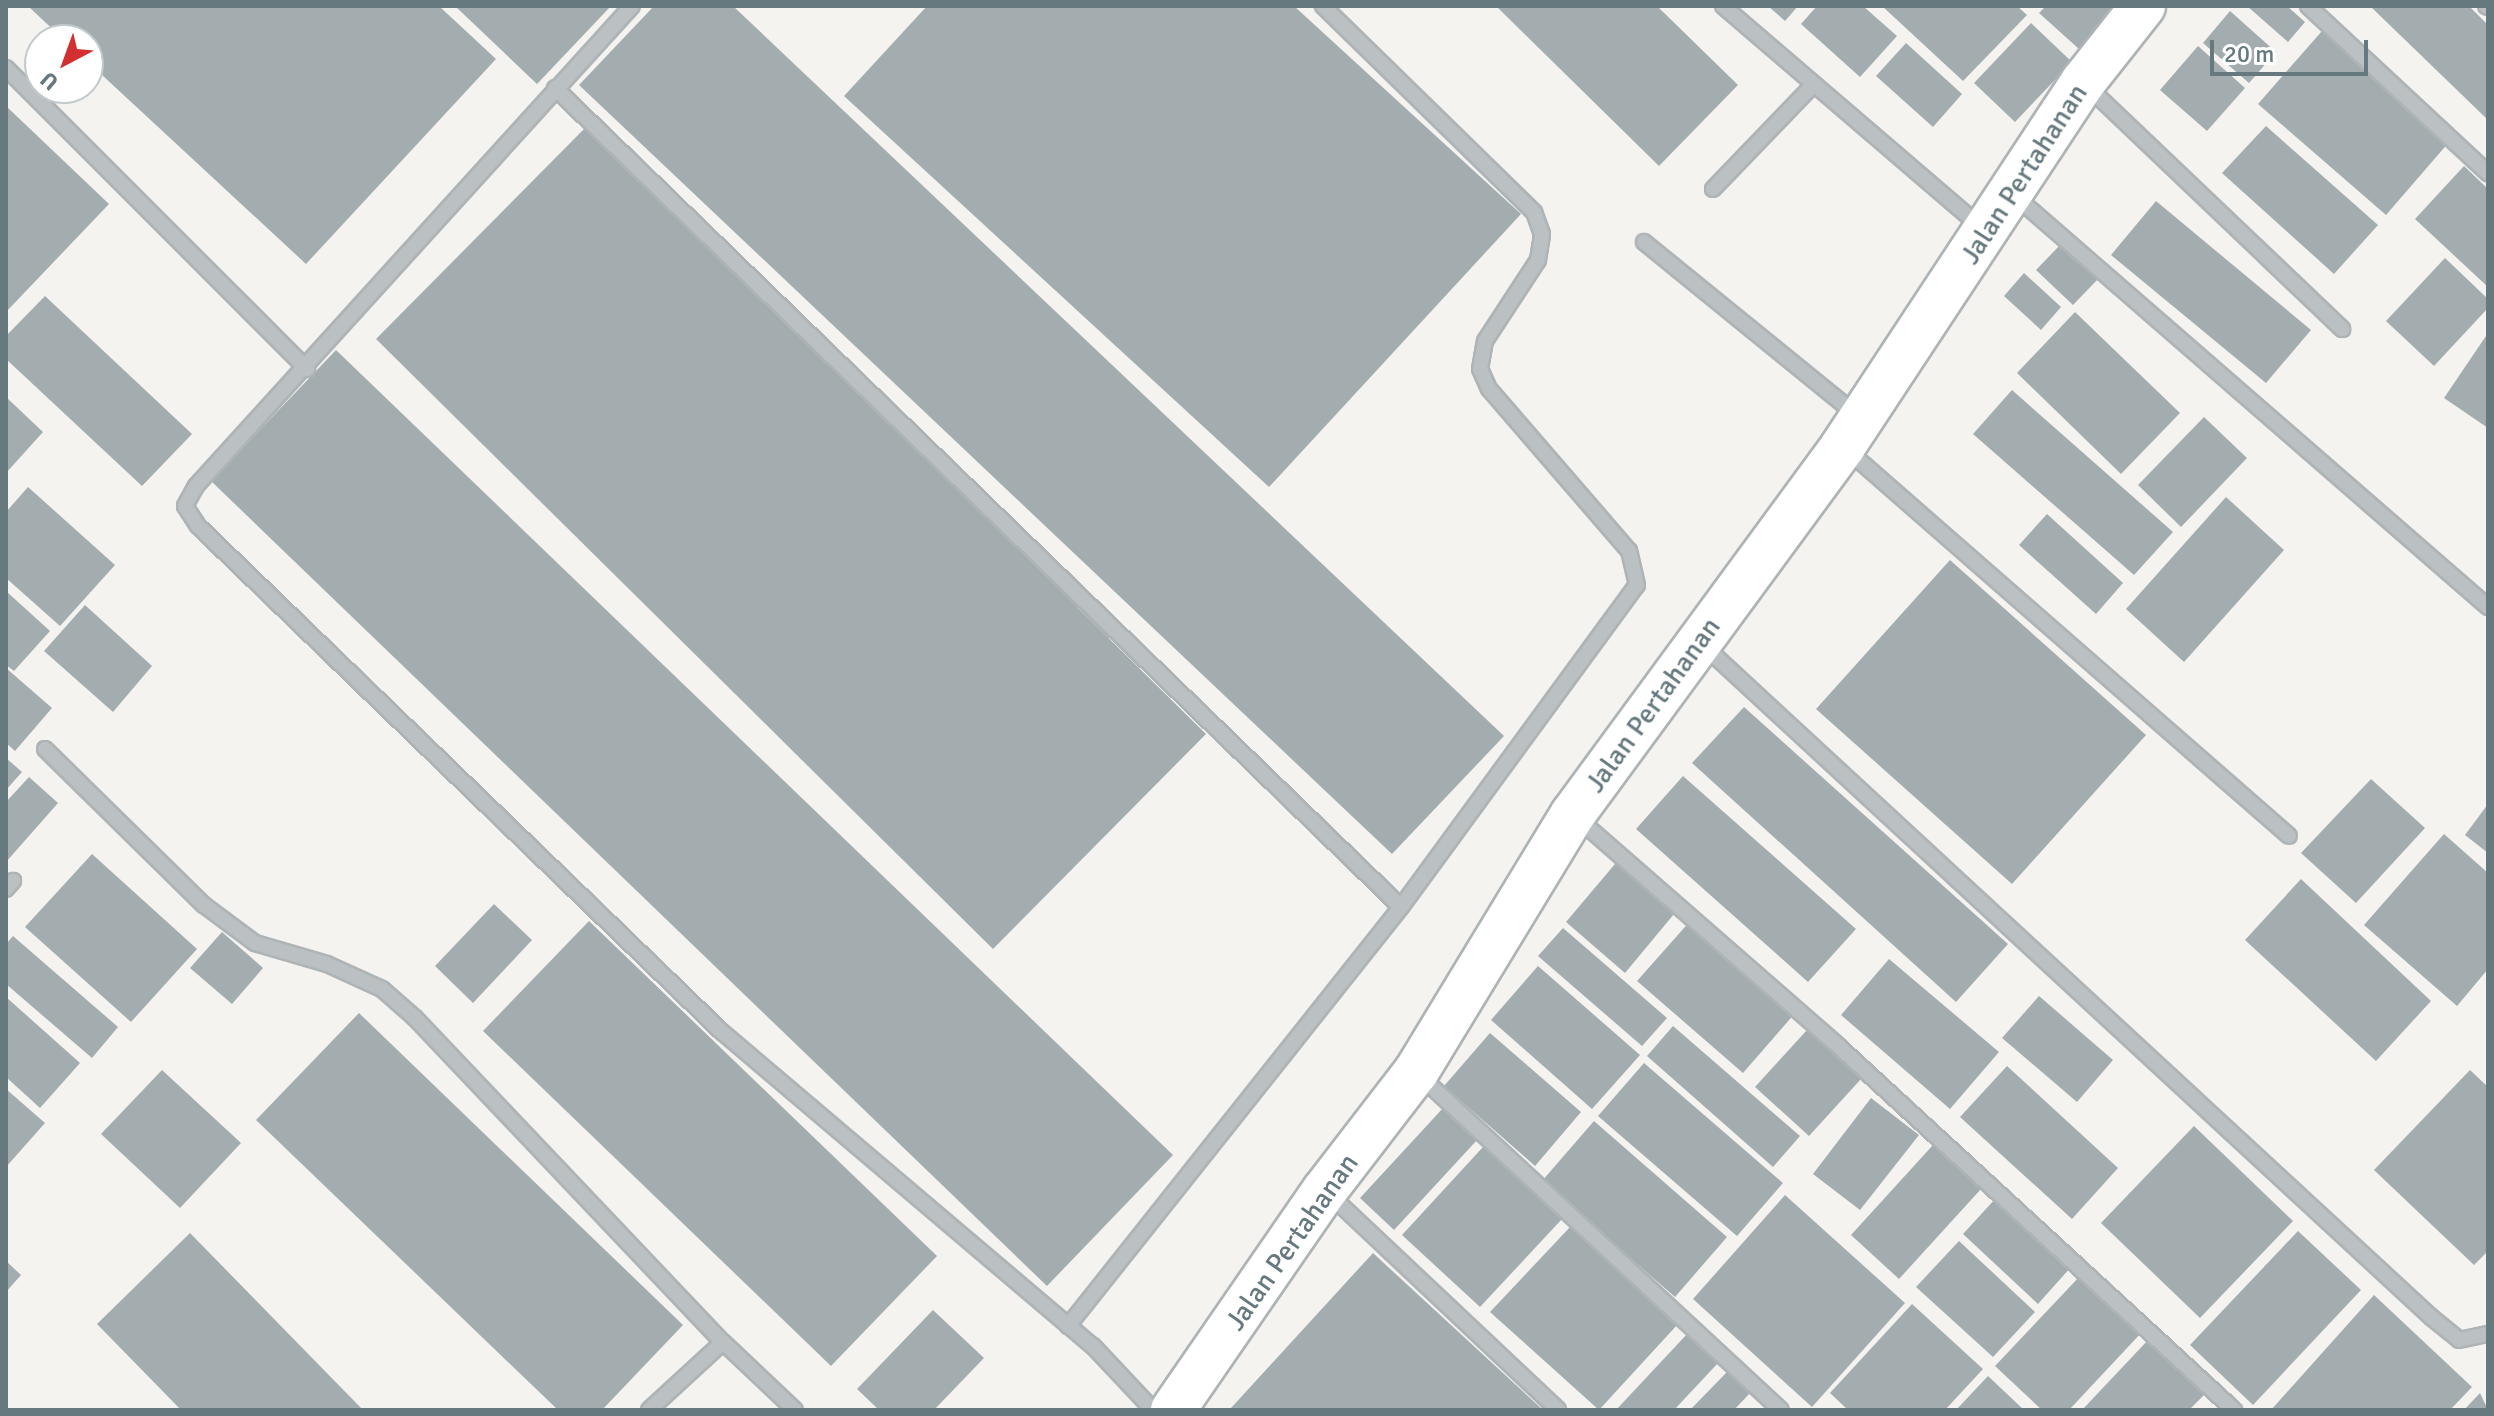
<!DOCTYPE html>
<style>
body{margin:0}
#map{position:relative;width:2494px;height:1416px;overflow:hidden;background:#f4f3f0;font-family:Signika,sans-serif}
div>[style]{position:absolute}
.building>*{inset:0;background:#a3acae}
.roads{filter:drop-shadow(2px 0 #aeb4b6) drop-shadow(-2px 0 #aeb4b6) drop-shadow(0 2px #aeb4b6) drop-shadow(0 -2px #aeb4b6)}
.minor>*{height:14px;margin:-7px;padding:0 7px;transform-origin:7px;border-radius:7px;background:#bbc0c2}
.major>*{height:44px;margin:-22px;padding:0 22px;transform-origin:22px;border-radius:22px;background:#fff}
span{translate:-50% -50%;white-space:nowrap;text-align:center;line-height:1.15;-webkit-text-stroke:8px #fff;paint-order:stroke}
.street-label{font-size:28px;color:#65797e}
.frame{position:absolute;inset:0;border:8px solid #65797e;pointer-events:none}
.north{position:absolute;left:24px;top:24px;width:80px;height:80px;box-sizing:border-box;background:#fff;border:2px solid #c1c9cb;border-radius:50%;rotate:221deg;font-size:22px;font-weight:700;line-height:32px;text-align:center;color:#65797e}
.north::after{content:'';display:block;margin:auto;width:28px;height:36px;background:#d33031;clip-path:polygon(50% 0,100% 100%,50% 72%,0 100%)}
.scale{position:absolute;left:2210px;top:40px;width:158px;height:36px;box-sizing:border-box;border:4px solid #65797e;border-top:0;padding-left:10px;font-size:24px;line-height:28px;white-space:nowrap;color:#65797e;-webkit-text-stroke:6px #fff;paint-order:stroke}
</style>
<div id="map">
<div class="building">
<i style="clip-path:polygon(28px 6px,439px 6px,496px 59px,306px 264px,88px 62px,88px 40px,64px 40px)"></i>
<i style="clip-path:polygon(455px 6px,611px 6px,537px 84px)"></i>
<i style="clip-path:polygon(654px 6px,733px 6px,1504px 736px,1392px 854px,579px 85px)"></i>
<i style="clip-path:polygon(927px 6px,1294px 6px,1521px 214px,1269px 487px,844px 96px)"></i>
<i style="clip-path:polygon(1496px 6px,1657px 6px,1738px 85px,1659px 166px)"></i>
<i style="clip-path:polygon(1768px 6px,1798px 6px,1785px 21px)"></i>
<i style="clip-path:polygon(1817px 6px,1863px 6px,1897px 36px,1860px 77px,1801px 24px)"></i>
<i style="clip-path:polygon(1882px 6px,2017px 6px,2027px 15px,1963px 81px)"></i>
<i style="clip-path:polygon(2046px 6px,2119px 6px,2079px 49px,2039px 13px)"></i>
<i style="clip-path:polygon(2247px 6px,2287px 6px,2305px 22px,2288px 42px)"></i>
<i style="clip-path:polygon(2370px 6px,2469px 6px,2488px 25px,2488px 120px)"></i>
<i style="clip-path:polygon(2230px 11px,2276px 52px,2249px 83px,2203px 43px)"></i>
<i style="clip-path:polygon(2031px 23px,2072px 62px,2015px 122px,1974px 83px)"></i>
<i style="clip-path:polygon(2322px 31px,2450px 141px,2386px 215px,2258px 104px)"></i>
<i style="clip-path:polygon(1906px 43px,1962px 94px,1933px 127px,1876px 76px)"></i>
<i style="clip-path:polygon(2198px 46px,2245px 88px,2207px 131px,2160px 90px)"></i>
<i style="clip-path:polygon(6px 106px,109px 204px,6px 312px)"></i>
<i style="clip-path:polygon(588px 125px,1206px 734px,993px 949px,376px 339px)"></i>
<i style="clip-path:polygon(2266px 126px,2378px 225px,2334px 274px,2222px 173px)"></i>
<i style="clip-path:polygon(2464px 166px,2488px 189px,2488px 287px,2415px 219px)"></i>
<i style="clip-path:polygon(2156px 201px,2311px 330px,2266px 383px,2111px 255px)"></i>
<i style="clip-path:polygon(2062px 243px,2099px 278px,2073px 305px,2036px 270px)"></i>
<i style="clip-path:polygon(2445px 258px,2488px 299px,2488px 308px,2434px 366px,2386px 321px)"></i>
<i style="clip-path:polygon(2024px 273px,2061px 307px,2041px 330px,2004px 296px)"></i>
<i style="clip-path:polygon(45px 296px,192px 434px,142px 486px,6px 359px,6px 336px)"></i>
<i style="clip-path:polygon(2075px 312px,2180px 413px,2121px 474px,2017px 373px)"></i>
<i style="clip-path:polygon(2488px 333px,2488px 428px,2444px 398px)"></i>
<i style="clip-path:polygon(336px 350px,1173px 1155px,1047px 1286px,211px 481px)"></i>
<i style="clip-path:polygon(2012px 390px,2173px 532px,2134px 575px,1973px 434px)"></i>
<i style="clip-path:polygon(6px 397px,43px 432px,6px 473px)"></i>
<i style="clip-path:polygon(2204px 417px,2247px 458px,2181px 527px,2138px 485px)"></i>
<i style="clip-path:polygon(28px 487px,115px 565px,60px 626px,6px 578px,6px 512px)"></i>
<i style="clip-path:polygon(2226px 497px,2284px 550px,2184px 662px,2126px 609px)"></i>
<i style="clip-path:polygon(2047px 514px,2123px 583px,2096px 614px,2019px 545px)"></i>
<i style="clip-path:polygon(1950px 560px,2146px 735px,2012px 884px,1816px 709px)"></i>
<i style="clip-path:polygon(6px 591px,50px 631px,14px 671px,6px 665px)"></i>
<i style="clip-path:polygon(85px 605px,152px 666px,113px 712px,44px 651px)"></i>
<i style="clip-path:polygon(6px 668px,52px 708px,15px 751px,6px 743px)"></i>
<i style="clip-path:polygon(1744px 707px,2008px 944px,1956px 1002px,1692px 763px)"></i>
<i style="clip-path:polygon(6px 758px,22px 772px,6px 790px)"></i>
<i style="clip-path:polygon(1683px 776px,1856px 929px,1808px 982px,1636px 829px)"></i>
<i style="clip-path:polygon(29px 777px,58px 803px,6px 862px,6px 802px)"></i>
<i style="clip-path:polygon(2371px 779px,2425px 828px,2356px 903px,2301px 853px)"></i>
<i style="clip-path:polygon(2488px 804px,2488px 853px,2465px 835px)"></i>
<i style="clip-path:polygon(2444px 834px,2488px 873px,2488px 969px,2457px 1006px,2364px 925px)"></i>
<i style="clip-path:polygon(92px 854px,197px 949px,131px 1022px,25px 927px)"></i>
<i style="clip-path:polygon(1620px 858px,1679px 908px,1625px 973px,1566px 922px)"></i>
<i style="clip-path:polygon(2301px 879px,2431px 1001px,2376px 1061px,2245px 940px)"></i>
<i style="clip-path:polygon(494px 904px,532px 940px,473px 1003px,435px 966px)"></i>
<i style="clip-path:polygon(1692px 919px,1797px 1011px,1743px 1073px,1637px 981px)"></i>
<i style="clip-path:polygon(589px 921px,937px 1256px,831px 1366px,483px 1031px)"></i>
<i style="clip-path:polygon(1563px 928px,1667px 1018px,1642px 1046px,1538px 956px)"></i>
<i style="clip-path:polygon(222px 932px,263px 968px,232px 1004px,190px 968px)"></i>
<i style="clip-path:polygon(13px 936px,118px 1027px,92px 1058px,6px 984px,6px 944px)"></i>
<i style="clip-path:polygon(1889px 959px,1999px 1052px,1950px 1109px,1841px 1015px)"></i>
<i style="clip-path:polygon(1538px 966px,1640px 1055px,1592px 1109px,1491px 1020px)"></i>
<i style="clip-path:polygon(2039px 996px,2113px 1060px,2077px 1102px,2002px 1038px)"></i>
<i style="clip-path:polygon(6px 997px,80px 1063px,40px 1108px,6px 1077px)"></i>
<i style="clip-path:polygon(359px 1013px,683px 1325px,602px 1410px,558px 1410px,256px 1120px)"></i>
<i style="clip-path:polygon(1673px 1026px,1800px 1136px,1773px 1167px,1647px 1056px)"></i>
<i style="clip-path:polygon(1807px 1030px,1861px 1079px,1809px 1136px,1755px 1087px)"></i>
<i style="clip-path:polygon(1490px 1033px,1581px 1112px,1535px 1166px,1444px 1086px)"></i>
<i style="clip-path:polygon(1644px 1063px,1783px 1183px,1737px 1236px,1598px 1116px)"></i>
<i style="clip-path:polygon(2007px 1066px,2118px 1168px,2072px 1219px,1960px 1117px)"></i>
<i style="clip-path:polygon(162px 1070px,241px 1143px,180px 1208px,101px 1134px)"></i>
<i style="clip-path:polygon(2470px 1070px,2488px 1087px,2488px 1251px,2474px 1265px,2374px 1170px)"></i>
<i style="clip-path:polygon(6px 1089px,45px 1123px,6px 1167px)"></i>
<i style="clip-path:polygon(1871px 1098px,1919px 1135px,1860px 1210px,1813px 1174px)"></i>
<i style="clip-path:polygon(1444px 1107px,1478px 1139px,1394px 1230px,1360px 1198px)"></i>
<i style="clip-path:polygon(1594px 1121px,1727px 1237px,1675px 1297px,1542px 1181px)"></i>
<i style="clip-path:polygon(2194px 1126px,2293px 1221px,2200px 1318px,2101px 1223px)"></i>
<i style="clip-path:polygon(1933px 1145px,1981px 1189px,1899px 1279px,1851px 1235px)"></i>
<i style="clip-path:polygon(1483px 1147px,1562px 1219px,1480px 1307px,1402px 1235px)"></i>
<i style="clip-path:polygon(1785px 1195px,1905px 1303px,1812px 1407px,1693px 1299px)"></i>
<i style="clip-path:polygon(1996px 1198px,2071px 1267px,2038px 1304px,1963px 1234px)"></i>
<i style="clip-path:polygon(1571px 1226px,1678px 1324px,1599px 1410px,1490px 1312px)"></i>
<i style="clip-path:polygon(2298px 1231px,2361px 1290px,2253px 1405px,2190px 1345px)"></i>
<i style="clip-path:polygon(190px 1233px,363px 1410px,181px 1410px,97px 1324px)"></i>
<i style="clip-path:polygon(1959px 1241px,2035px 1312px,1993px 1357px,1916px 1287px)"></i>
<i style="clip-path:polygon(1373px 1253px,1543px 1410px,1231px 1408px)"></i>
<i style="clip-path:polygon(6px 1261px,21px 1275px,6px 1292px)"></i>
<i style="clip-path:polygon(2081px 1275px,2142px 1332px,2069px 1410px,2042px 1410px,1995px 1366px)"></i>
<i style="clip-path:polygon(2374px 1295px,2472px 1387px,2450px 1410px,2271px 1410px)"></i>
<i style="clip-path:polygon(1912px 1304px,1983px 1369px,1945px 1410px,1848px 1410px,1830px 1393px)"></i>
<i style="clip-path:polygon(933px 1310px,984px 1358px,934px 1410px,879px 1410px,857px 1389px)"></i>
<i style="clip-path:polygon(1688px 1333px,1719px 1362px,1674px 1410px,1616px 1410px)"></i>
<i style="clip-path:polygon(2150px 1338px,2207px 1392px,2189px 1410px,2082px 1410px)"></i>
<i style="clip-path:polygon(1727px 1372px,1750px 1393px,1734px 1410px,1690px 1410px)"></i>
<i style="clip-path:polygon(1988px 1376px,2024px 1410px,1956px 1410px)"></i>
<i style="clip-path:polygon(2480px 1393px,2488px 1410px,2464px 1410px)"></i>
</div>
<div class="roads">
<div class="minor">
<i style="left:632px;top:6px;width:648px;rotate:132.25deg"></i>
<i style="left:196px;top:486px;width:23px;rotate:119deg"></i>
<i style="left:185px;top:506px;width:24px;rotate:57deg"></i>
<i style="left:198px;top:526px;width:727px;rotate:44deg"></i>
<i style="left:721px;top:1031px;width:487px;rotate:40.3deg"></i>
<i style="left:1093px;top:1346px;width:88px;rotate:46.8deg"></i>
<i style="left:1723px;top:6px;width:340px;rotate:40.6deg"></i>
<i style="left:2308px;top:6px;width:246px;rotate:42.9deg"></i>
<i style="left:2486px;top:6px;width:2px;rotate:27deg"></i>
<i style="left:6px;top:68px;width:426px;rotate:45deg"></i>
<i style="left:2086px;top:85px;width:354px;rotate:43.6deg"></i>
<i style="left:555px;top:88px;width:1177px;rotate:44.07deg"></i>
<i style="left:1713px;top:189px;width:144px;rotate:-46.1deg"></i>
<i style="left:2015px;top:196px;width:627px;rotate:40.99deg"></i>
<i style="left:1644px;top:242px;width:274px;rotate:39.1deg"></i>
<i style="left:1846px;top:449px;width:588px;rotate:41.14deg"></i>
<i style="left:1703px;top:645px;width:991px;rotate:42.71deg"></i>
<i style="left:2431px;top:1317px;width:36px;rotate:39deg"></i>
<i style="left:2459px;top:1340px;width:30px;rotate:-12deg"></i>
<i style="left:45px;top:749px;width:223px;rotate:44.5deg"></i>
<i style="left:204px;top:905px;width:64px;rotate:36.7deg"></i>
<i style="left:255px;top:943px;width:75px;rotate:16.3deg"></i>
<i style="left:327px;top:964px;width:60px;rotate:24.4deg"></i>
<i style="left:382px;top:989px;width:44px;rotate:41.3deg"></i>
<i style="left:415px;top:1018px;width:447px;rotate:46.5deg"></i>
<i style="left:1576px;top:817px;width:345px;rotate:41.1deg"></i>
<i style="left:1836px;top:1044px;width:541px;rotate:42.6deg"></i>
<i style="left:6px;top:889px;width:11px;rotate:-49deg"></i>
<i style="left:1419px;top:1075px;width:493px;rotate:42.8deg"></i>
<i style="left:1328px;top:1193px;width:316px;rotate:43.3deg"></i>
<i style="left:1068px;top:1326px;width:535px;rotate:-51.52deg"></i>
<i style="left:1401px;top:907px;width:399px;rotate:-53.8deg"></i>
<i style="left:1637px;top:585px;width:35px;rotate:-103deg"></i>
<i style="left:1629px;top:551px;width:214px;rotate:-130.8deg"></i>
<i style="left:1489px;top:389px;width:22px;rotate:-114deg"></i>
<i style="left:1480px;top:369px;width:28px;rotate:-80deg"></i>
<i style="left:1485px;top:341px;width:97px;rotate:-56.8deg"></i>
<i style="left:1538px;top:260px;width:26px;rotate:-81deg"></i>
<i style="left:1542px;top:234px;width:23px;rotate:-110deg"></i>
<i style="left:1534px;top:212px;width:295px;rotate:-135.7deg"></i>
<i style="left:649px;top:1410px;width:100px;rotate:-42.6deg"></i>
<i style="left:723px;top:1342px;width:99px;rotate:43.4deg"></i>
</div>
<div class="major">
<i style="left:1173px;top:1410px;width:267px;rotate:-55.4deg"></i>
<i style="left:1325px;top:1190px;width:149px;rotate:-52.4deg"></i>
<i style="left:1416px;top:1072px;width:302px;rotate:-58.7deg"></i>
<i style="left:1573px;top:814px;width:456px;rotate:-53.7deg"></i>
<i style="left:1843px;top:446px;width:436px;rotate:-56.6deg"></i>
<i style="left:2083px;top:82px;width:97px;rotate:-51.7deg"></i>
</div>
</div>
<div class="street-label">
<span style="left:2024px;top:174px;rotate:-57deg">Jalan Pertahanan</span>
<span style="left:1653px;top:705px;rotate:-54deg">Jalan Pertahanan</span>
<span style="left:1292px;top:1242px;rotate:-55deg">Jalan Pertahanan</span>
</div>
<div class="frame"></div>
<div class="north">U</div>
<div class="scale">20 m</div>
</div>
